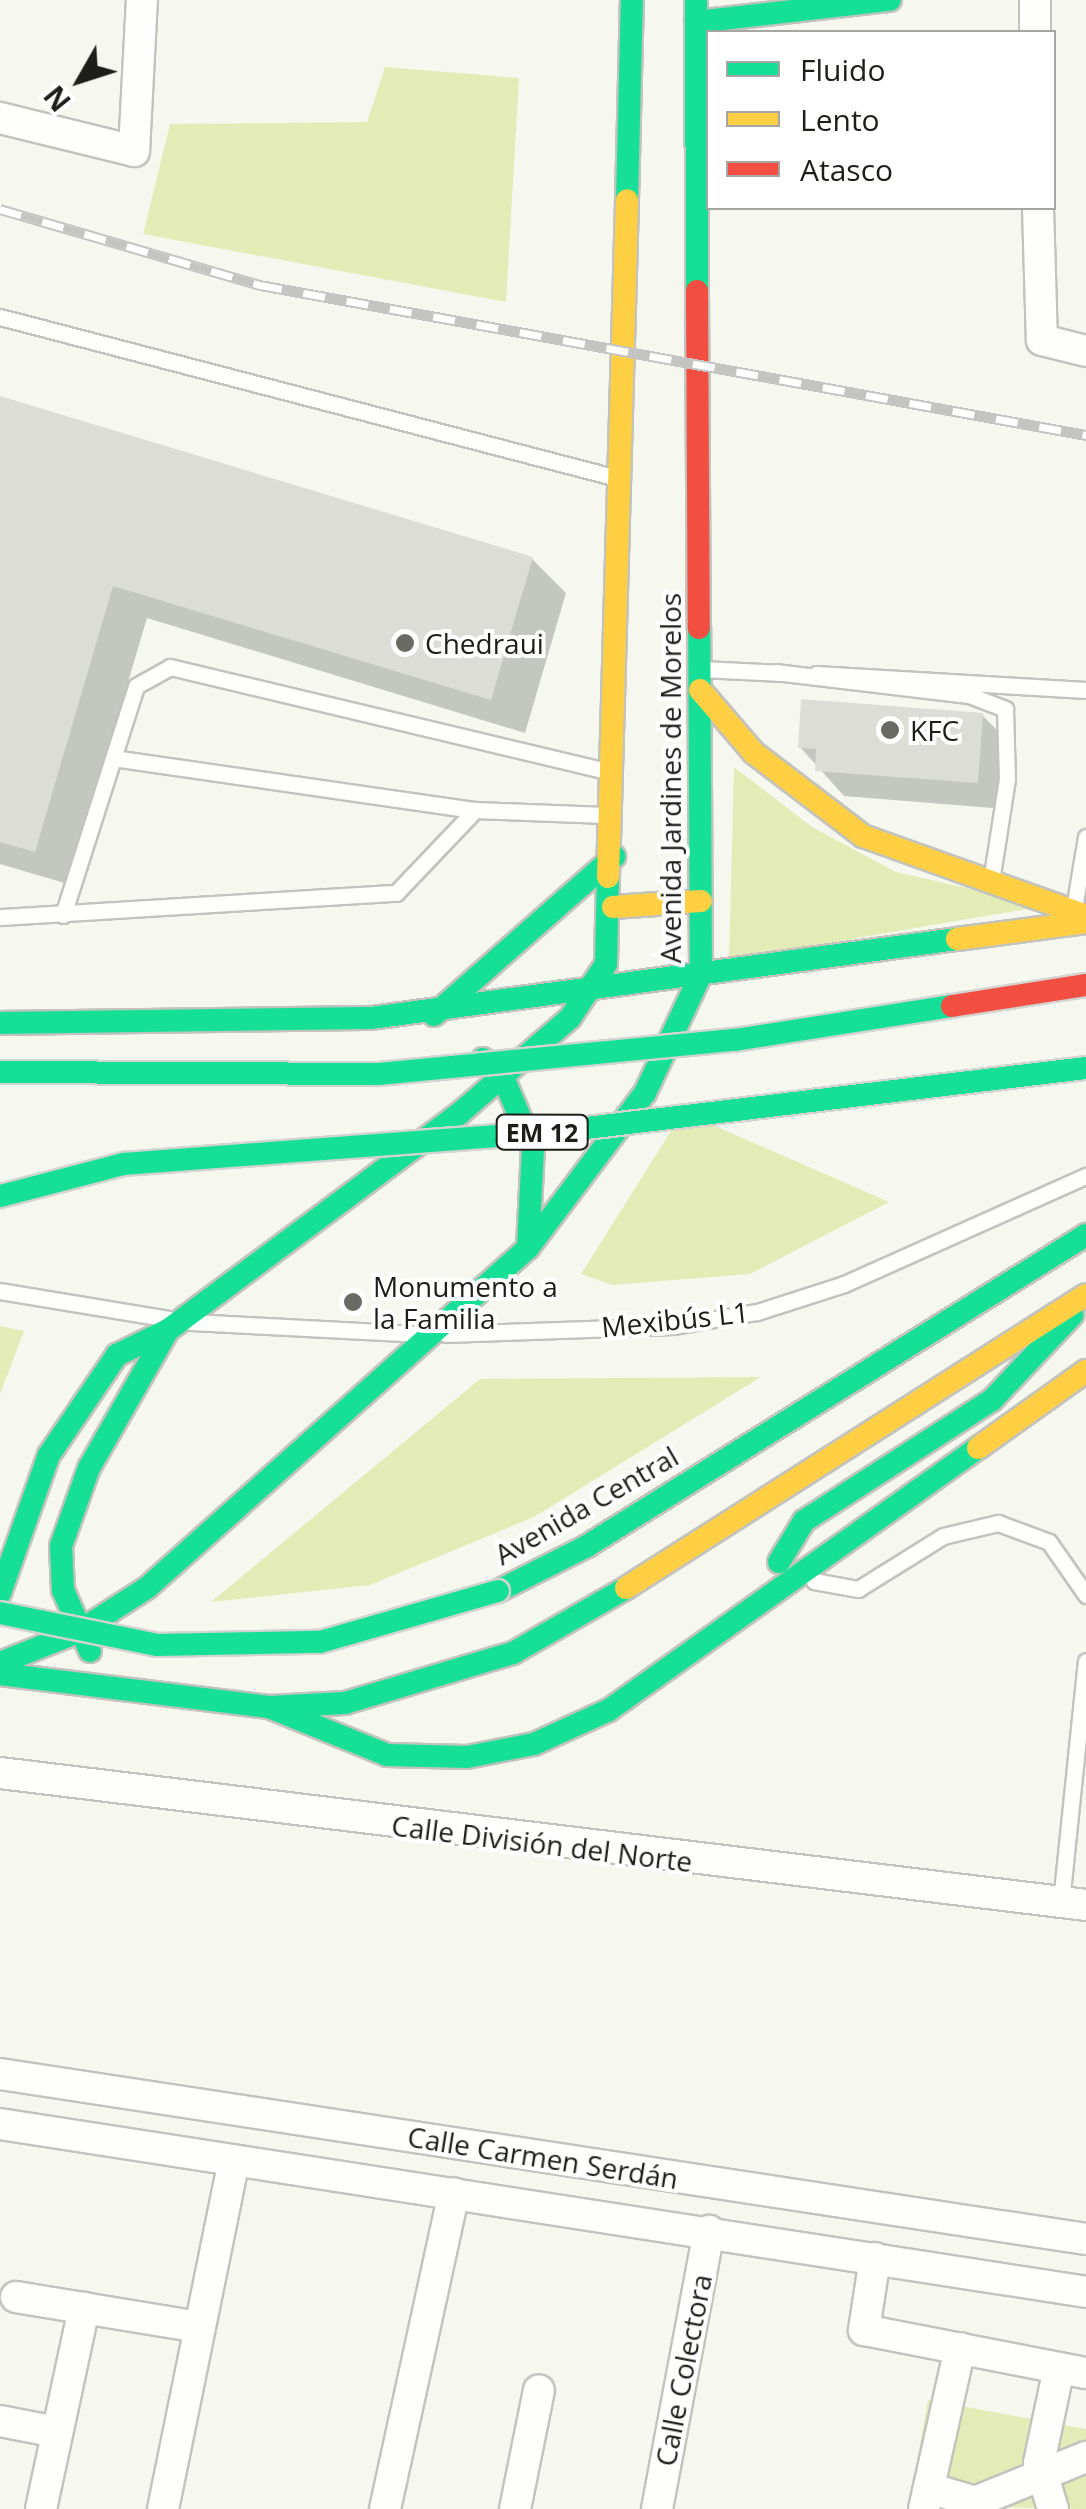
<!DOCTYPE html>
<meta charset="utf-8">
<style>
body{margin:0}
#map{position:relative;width:1086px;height:2509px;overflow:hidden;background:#f6f8f0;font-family:"Open Sans",sans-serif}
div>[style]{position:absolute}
.green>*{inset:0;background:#e3ecb6}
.shadow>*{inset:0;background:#0003}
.building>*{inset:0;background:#dcddd7}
.roads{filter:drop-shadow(2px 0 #c2c3bd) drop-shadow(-2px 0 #c2c3bd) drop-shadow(0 2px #c2c3bd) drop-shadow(0 -2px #c2c3bd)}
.lane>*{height:15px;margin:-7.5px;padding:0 7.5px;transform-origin:7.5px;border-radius:7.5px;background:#fefefd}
.street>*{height:30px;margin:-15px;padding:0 15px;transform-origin:15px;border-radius:15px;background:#fefefd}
.fast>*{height:22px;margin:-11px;padding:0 11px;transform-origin:11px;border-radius:11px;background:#16e098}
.slow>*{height:22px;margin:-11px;padding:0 11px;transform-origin:11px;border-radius:11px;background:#ffcf43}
.jam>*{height:22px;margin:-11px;padding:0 11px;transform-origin:11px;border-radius:11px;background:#f24e42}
.rail>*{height:11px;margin-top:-5.5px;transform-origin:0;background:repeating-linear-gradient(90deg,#fff 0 22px,#c4c4c2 0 44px);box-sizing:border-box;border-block:2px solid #c4c4c2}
.bridges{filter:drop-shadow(2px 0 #d3d4d0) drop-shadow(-2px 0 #d3d4d0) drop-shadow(0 2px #d3d4d0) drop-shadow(0 -2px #d3d4d0)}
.fast-bridge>*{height:22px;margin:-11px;padding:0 11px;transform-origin:11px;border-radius:11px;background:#16e098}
.jam-bridge>*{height:22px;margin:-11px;padding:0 11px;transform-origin:11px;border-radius:11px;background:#f24e42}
.dots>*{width:28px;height:28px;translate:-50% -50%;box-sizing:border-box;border:5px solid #fff;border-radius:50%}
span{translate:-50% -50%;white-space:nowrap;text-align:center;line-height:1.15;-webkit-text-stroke:8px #fff;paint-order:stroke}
.shield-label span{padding:2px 8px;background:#fff;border:2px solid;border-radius:8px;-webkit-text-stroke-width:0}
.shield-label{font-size:25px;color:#1d1e19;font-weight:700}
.poi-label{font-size:28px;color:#1d1e19}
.left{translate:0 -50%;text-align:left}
.street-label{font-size:28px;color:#1d1e19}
.legend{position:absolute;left:706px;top:30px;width:350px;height:180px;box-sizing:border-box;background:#fff;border:2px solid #a5a5a3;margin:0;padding:12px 18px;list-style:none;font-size:30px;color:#1d1e19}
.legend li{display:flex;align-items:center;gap:20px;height:50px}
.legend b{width:50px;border:2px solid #a5a5a3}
.north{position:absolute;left:30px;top:30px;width:100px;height:100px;-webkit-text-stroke:8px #fff;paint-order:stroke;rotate:231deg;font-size:28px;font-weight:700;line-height:40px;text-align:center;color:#1d1e19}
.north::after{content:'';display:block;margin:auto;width:35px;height:45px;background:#1d1e19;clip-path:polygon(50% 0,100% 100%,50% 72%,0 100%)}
</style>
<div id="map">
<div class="green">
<i style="clip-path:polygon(385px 67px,519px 78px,506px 302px,143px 234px,170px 124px,367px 122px)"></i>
<i style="clip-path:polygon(734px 767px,812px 827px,896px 872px,1045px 906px,729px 960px)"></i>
<i style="clip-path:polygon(683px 1112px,889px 1202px,750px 1274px,612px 1285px,581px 1274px)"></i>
<i style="clip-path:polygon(0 1326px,24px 1331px,0 1394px)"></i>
<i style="clip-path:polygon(761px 1377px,534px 1517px,370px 1585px,211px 1602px,480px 1379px)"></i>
<i style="clip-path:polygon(928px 2400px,1086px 2429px,1086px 2509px,909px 2506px)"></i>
</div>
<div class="shadow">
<i style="clip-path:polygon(0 399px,532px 559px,566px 593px,525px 733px,147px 618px,68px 884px,0 864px)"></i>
<i style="clip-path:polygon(982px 715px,1009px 742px,1004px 809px,844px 796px,800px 747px)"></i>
</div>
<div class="building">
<i style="clip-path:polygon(0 396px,533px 557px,491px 700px,113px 586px,35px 852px,0 842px)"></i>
<i style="clip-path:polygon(801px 699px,983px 713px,978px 783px,815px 771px,816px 749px,798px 748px)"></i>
</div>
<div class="roads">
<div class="lane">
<i style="left:0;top:317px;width:638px;rotate:14.62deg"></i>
<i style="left:701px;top:669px;width:82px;rotate:2.8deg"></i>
<i style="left:775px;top:672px;width:195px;rotate:6.8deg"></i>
<i style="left:969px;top:695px;width:39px;rotate:21deg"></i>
<i style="left:1005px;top:709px;width:70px;rotate:88.4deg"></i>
<i style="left:1007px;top:779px;width:103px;rotate:98.9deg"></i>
<i style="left:816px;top:674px;width:270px;rotate:3.4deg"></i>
<i style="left:113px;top:758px;width:366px;rotate:8.2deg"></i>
<i style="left:475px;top:810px;width:131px;rotate:2.2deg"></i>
<i style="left:1074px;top:908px;width:72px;rotate:-80.4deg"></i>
<i style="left:63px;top:915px;width:240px;rotate:-72.3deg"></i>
<i style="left:136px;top:686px;width:39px;rotate:-29deg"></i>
<i style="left:170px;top:667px;width:450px;rotate:13.4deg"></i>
<i style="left:0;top:917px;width:397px;rotate:-3.5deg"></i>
<i style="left:396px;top:893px;width:115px;rotate:-46.4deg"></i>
<i style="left:0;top:1291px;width:171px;rotate:9.4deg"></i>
<i style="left:191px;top:1322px;width:227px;rotate:3deg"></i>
<i style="left:446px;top:1334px;width:227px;rotate:-2deg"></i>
<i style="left:673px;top:1326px;width:85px;rotate:-9.5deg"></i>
<i style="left:757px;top:1312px;width:91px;rotate:-17.8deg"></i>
<i style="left:844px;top:1284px;width:265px;rotate:-24.1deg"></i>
<i style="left:814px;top:1581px;width:45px;rotate:10.3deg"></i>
<i style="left:858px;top:1589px;width:100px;rotate:-31.9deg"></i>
<i style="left:943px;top:1536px;width:57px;rotate:-13.3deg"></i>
<i style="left:998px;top:1523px;width:54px;rotate:20.4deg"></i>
<i style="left:1049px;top:1542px;width:65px;rotate:55.1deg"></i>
<i style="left:1061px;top:1902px;width:242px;rotate:-84.1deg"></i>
</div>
<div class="street">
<i style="left:1035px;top:0;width:32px;rotate:90deg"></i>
<i style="left:0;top:118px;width:138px;rotate:13.8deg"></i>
<i style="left:134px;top:151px;width:151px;rotate:-87deg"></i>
<i style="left:1038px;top:208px;width:132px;rotate:88.3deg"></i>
<i style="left:1042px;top:340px;width:45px;rotate:14deg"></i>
<i style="left:0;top:1773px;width:1094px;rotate:6.93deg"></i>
<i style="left:0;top:2074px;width:1098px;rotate:8.64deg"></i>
<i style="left:0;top:2124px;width:1099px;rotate:8.79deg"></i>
<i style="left:875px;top:2258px;width:73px;rotate:98.7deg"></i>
<i style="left:864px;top:2330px;width:226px;rotate:11deg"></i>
<i style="left:16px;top:2297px;width:186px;rotate:9.3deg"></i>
<i style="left:0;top:2421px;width:58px;rotate:10.9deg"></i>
<i style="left:929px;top:2488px;width:48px;rotate:16.9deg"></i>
<i style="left:975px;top:2502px;width:120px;rotate:-22.1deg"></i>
<i style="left:41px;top:2509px;width:206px;rotate:-77.9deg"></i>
<i style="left:163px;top:2509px;width:355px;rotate:-78.5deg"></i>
<i style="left:385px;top:2509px;width:323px;rotate:-77.7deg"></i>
<i style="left:515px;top:2509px;width:121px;rotate:-78.6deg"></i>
<i style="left:657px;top:2509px;width:283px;rotate:-79.4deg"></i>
<i style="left:924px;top:2509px;width:165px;rotate:-77.4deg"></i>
<i style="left:1053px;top:2509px;width:48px;rotate:-106.9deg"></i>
<i style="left:1039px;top:2463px;width:97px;rotate:-78.1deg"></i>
</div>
<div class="fast">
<i style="left:696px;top:0;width:291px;rotate:89.8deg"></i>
<i style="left:696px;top:22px;width:195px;rotate:-6.5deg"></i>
<i style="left:627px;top:200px;width:200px;rotate:-88.6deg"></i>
<i style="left:434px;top:1015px;width:240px;rotate:-41.3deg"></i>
<i style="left:0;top:1023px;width:371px;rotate:-0.8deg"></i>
<i style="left:371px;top:1018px;width:591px;rotate:-7.68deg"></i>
<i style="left:483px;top:1059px;width:27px;rotate:42deg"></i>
<i style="left:503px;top:1077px;width:77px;rotate:67.1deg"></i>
<i style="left:533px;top:1148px;width:99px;rotate:92.9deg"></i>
<i style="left:779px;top:1562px;width:48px;rotate:-58.6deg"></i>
<i style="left:804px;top:1521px;width:224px;rotate:-32.8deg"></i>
<i style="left:992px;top:1400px;width:117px;rotate:-46.7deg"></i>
<i style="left:498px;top:1591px;width:100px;rotate:-26.8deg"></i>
<i style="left:587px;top:1546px;width:588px;rotate:-31.93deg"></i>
<i style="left:0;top:1593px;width:146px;rotate:-70.5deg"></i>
<i style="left:49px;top:1455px;width:121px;rotate:-55.8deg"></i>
<i style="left:117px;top:1355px;width:57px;rotate:-26.1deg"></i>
<i style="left:168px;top:1330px;width:364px;rotate:-36.6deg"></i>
<i style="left:460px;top:1113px;width:145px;rotate:-40.8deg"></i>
<i style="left:570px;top:1018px;width:65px;rotate:-56.3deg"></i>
<i style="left:606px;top:964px;width:87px;rotate:-88.7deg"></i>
<i style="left:90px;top:1651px;width:67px;rotate:-113.9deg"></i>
<i style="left:63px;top:1590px;width:44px;rotate:-92.6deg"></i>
<i style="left:61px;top:1546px;width:83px;rotate:-70.3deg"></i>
<i style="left:89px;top:1468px;width:159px;rotate:-60.2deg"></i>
<i style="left:0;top:1663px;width:84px;rotate:-21.7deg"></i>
<i style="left:78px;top:1632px;width:83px;rotate:-32.7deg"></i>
<i style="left:148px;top:1587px;width:509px;rotate:-41.74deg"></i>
<i style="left:528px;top:1248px;width:194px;rotate:-53deg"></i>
<i style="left:645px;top:1093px;width:132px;rotate:-64.8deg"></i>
<i style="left:701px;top:974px;width:346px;rotate:-90.3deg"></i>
<i style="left:0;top:1674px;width:271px;rotate:7deg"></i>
<i style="left:269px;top:1707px;width:76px;rotate:-3deg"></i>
<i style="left:345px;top:1703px;width:175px;rotate:-16.6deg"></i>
<i style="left:513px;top:1653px;width:130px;rotate:-29.9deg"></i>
<i style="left:269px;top:1707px;width:127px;rotate:22.1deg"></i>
<i style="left:387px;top:1755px;width:80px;rotate:1.4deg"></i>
<i style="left:467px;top:1757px;width:68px;rotate:-11deg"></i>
<i style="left:534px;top:1744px;width:82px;rotate:-24.4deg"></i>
<i style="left:609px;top:1710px;width:453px;rotate:-35.4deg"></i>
</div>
<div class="slow">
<i style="left:700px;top:690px;width:83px;rotate:49.4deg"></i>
<i style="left:754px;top:753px;width:137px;rotate:37.3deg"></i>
<i style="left:863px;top:836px;width:237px;rotate:19.7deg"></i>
<i style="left:608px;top:877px;width:677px;rotate:-88.39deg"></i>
<i style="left:613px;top:907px;width:88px;rotate:-3.9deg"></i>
<i style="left:957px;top:939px;width:130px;rotate:-7.5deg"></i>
<i style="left:978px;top:1448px;width:133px;rotate:-35.5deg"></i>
<i style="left:626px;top:1588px;width:545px;rotate:-32.5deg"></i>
</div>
<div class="jam">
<i style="left:697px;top:291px;width:337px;rotate:89.7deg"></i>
</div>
</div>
<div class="rail">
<i style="left:0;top:209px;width:271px;rotate:16.3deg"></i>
<i style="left:260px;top:285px;width:840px;rotate:10.29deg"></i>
</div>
<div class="bridges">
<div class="fast-bridge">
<i style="left:0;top:1072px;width:379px;rotate:0.3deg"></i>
<i style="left:379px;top:1074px;width:358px;rotate:-5.5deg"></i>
<i style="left:735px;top:1040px;width:220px;rotate:-8.9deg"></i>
<i style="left:0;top:1196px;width:128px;rotate:-14.5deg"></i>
<i style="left:124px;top:1164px;width:430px;rotate:-4.3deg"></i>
<i style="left:553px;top:1132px;width:537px;rotate:-6.85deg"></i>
<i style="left:0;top:1613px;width:160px;rotate:11.5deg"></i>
<i style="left:157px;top:1645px;width:163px;rotate:-1.1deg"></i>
<i style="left:320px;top:1642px;width:185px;rotate:-16deg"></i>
</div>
<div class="jam-bridge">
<i style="left:952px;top:1006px;width:136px;rotate:-8.9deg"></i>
</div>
</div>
<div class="dots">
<i style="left:405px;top:643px;background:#696a64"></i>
<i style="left:890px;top:730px;background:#696a64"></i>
<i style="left:353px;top:1302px;background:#696a64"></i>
</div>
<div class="shield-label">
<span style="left:542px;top:1132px">EM 12</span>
</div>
<div class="poi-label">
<span class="left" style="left:425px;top:643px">Chedraui</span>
<span class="left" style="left:910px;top:730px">KFC</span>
<span class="left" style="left:373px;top:1302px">Monumento a<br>la Familia</span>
</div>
<div class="street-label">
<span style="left:670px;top:778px;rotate:-90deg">Avenida Jardines de Morelos</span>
<span style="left:675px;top:1319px;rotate:-6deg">Mexibús L1</span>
<span style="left:586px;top:1505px;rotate:-30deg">Avenida Central</span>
<span style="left:542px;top:1843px;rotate:7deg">Calle División del Norte</span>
<span style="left:543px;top:2157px;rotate:9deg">Calle Carmen Serdán</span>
<span style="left:683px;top:2370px;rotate:-79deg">Calle Colectora</span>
</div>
<ul class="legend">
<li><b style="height:12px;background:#16e098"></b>Fluido</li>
<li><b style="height:12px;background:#ffcf43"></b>Lento</li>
<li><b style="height:12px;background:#f24e42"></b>Atasco</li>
</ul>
<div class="north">N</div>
</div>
